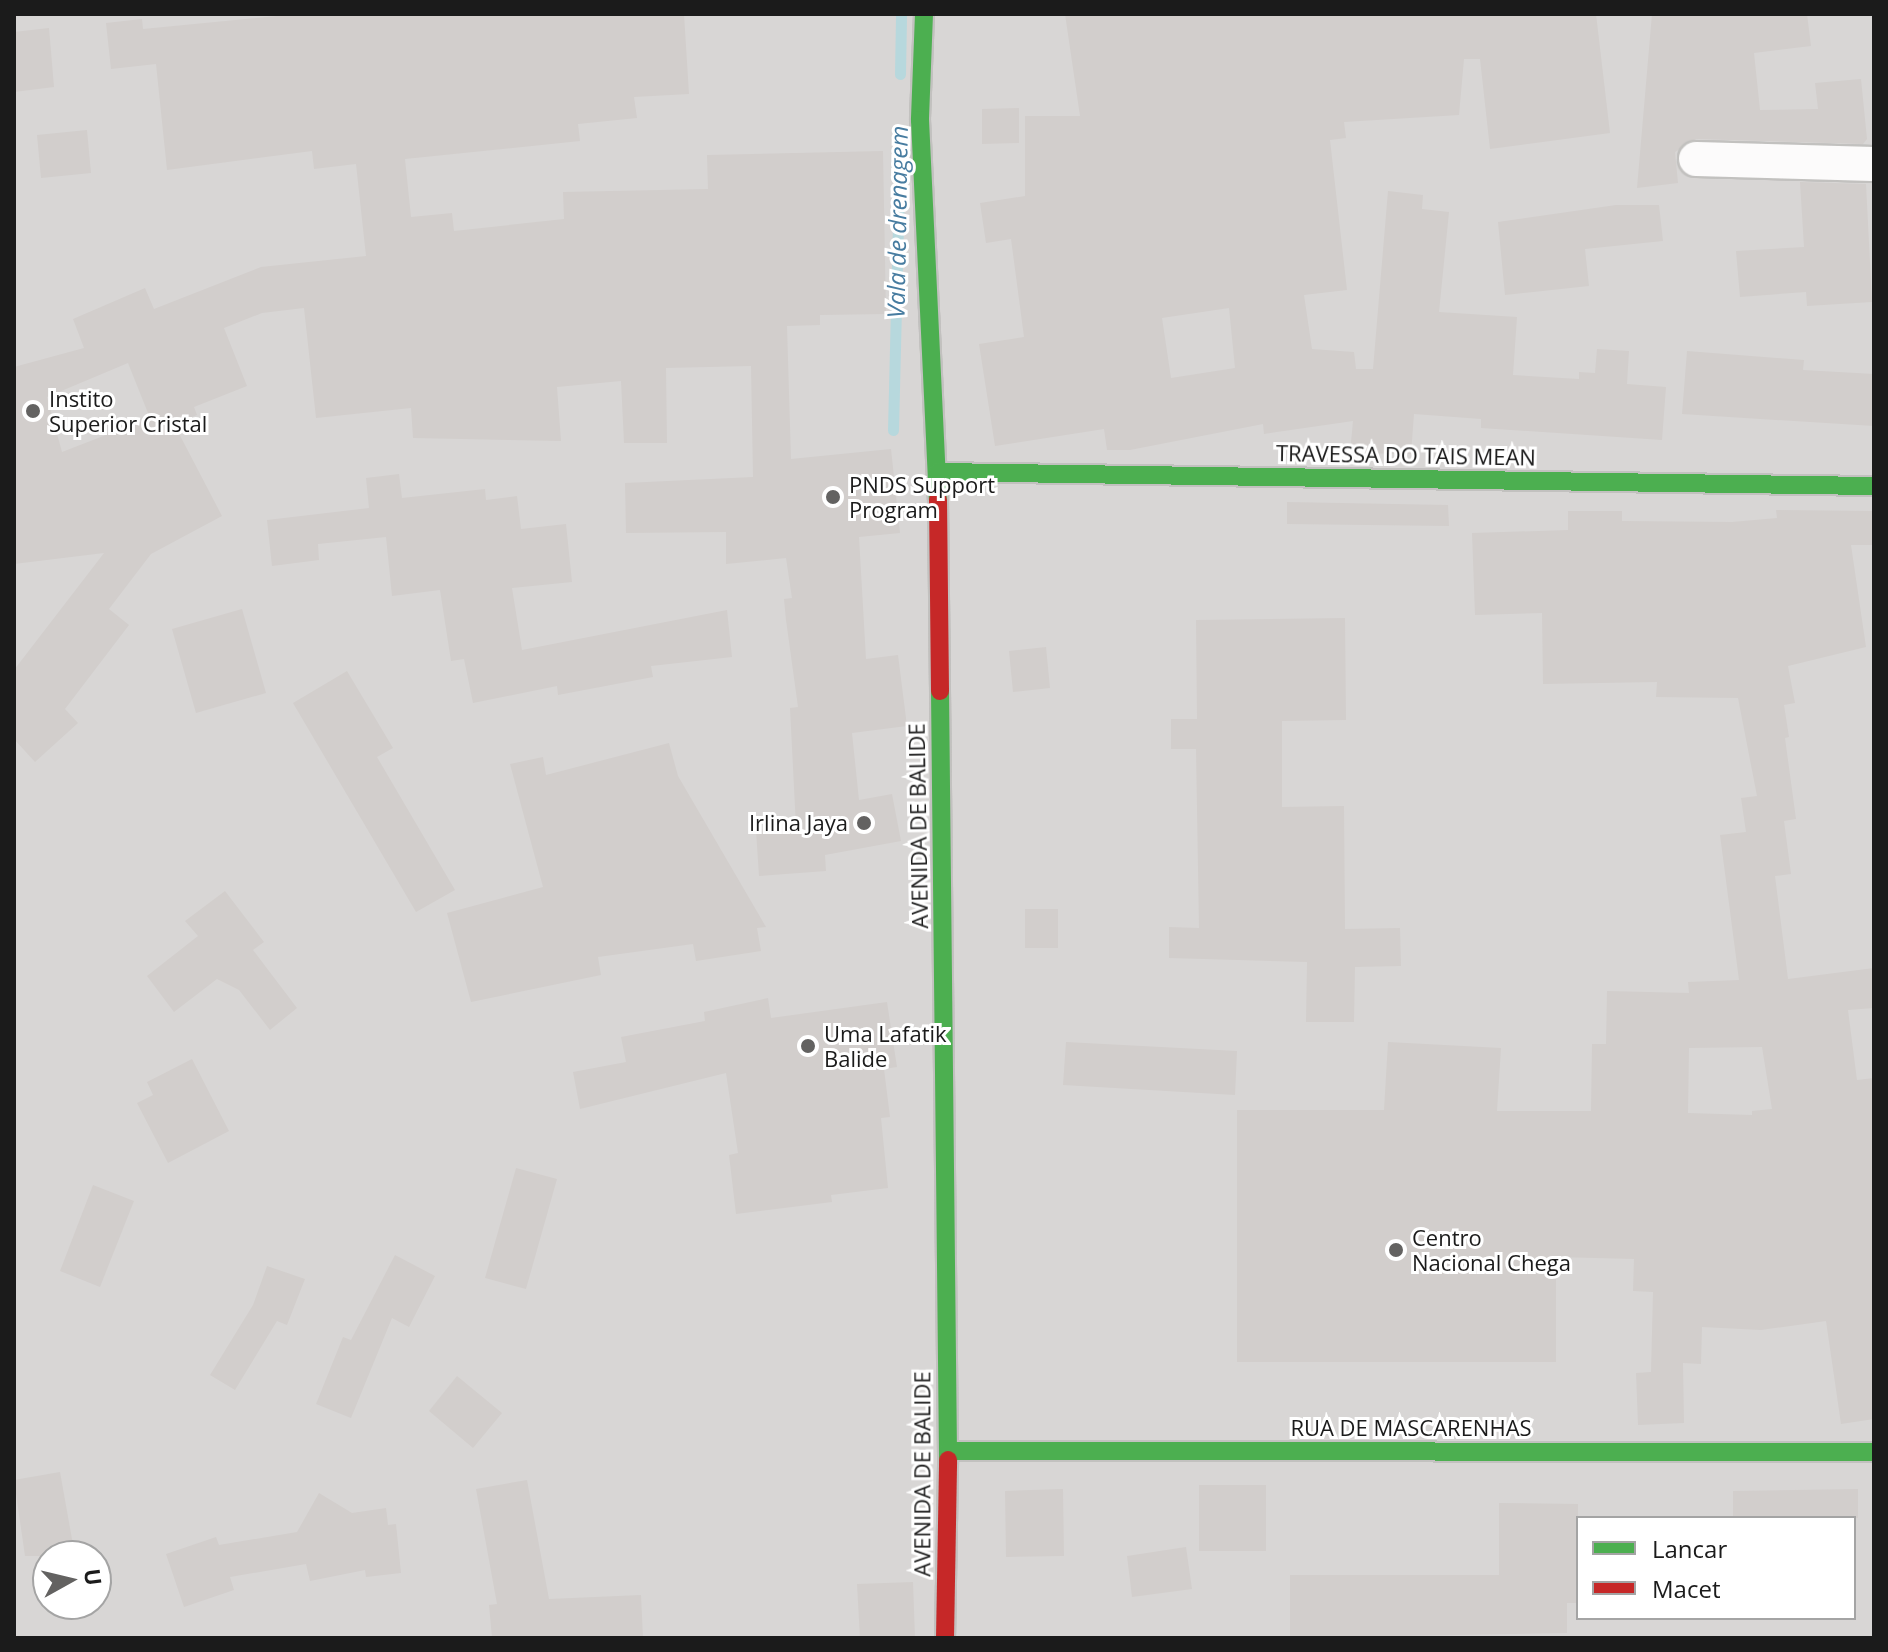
<!DOCTYPE html>
<style>
body{margin:0}
#map{position:relative;width:1888px;height:1652px;overflow:hidden;background:#e9e6e3;font-family:"Open Sans",sans-serif}
div>[style]{position:absolute}
.residential>*{inset:0;background:#d8d6d5}
.stream>*{height:11px;margin:-5.5px;padding:0 5.5px;transform-origin:5.5px;border-radius:5.5px;background:#b7d8dd}
.building>*{inset:0;background:#d2cecc}
.roads{filter:drop-shadow(2px 0 #c2c1bf) drop-shadow(-2px 0 #c2c1bf) drop-shadow(0 2px #c2c1bf) drop-shadow(0 -2px #c2c1bf)}
.street>*{height:34px;margin:-17px;padding:0 17px;transform-origin:17px;border-radius:17px;background:#fcfbfb}
.fast>*{height:18px;margin:-9px;padding:0 9px;transform-origin:9px;border-radius:9px;background:#4caf50}
.jam>*{height:18px;margin:-9px;padding:0 9px;transform-origin:9px;border-radius:9px;background:#c62828}
.dots>*{width:22px;height:22px;translate:-50% -50%;box-sizing:border-box;border:4px solid #fff;border-radius:50%}
span{translate:-50% -50%;white-space:nowrap;text-align:center;line-height:1.15;-webkit-text-stroke:6px #fff;paint-order:stroke}
.poi-label{font-size:22px;color:#1b1b1b}
.left{translate:0 -50%;text-align:left}
.right{translate:-100% -50%;text-align:right}
.street-label{font-size:22px;color:#1b1b1b}
.water-label{font-size:24px;color:#477ca0;font-style:italic}
.frame{position:absolute;inset:0;border:16px solid #1b1b1b;pointer-events:none}
.legend{position:absolute;left:1576px;top:1516px;width:280px;height:104px;box-sizing:border-box;background:#fff;border:2px solid #a4a4a4;margin:0;padding:10px 14px;list-style:none;font-size:24px;color:#1b1b1b}
.legend li{display:flex;align-items:center;gap:16px;height:40px}
.legend b{width:40px;border:2px solid #a4a4a4}
.north{position:absolute;left:32px;top:1540px;width:80px;height:80px;box-sizing:border-box;background:#fff;border:2px solid #a4a4a4;border-radius:50%;rotate:82deg;font-size:22px;font-weight:700;line-height:32px;text-align:center;color:#1b1b1b}
.north::after{content:'';display:block;margin:auto;width:28px;height:36px;background:#636261;clip-path:polygon(50% 0,100% 100%,50% 72%,0 100%)}
</style>
<div id="map">
<div class="residential">
<i style="clip-path:polygon(evenodd,14px 14px,1874px 14px,1874px 1638px,14px 1638px,14px 14px,1578px 1518px,1854px 1518px,1854px 1618px,1578px 1618px,1578px 1518px,14px 14px,48px 1556px,96px 1556px,96px 1604px,48px 1604px,48px 1556px)"></i>
</div>
<div class="stream">
<i style="left:900px;top:74px;width:60px;rotate:-89deg"></i>
<i style="left:893px;top:430px;width:283px;rotate:-88.6deg"></i>
</div>
<div class="building">
<i style="clip-path:polygon(evenodd,297px 14px,684px 14px,689px 94px,634px 97px,637px 118px,578px 124px,580px 141px,405px 159px,411px 217px,452px 213px,454px 231px,564px 219px,563px 192px,708px 189px,707px 155px,883px 151px,886px 314px,820px 315px,820px 325px,787px 326px,791px 459px,891px 449px,900px 533px,859px 537px,866px 659px,898px 655px,907px 726px,852px 733px,859px 800px,892px 794px,901px 841px,825px 855px,826px 871px,759px 876px,756px 830px,796px 827px,790px 708px,798px 707px,786px 620px,784px 599px,792px 598px,786px 558px,726px 564px,726px 532px,626px 533px,625px 483px,753px 477px,751px 366px,666px 368px,667px 443px,624px 443px,621px 381px,557px 387px,561px 441px,413px 438px,411px 408px,316px 418px,304px 308px,262px 313px,224px 328px,247px 386px,194px 407px,197px 415px,174px 424px,222px 516px,151px 554px,109px 609px,129px 625px,65px 709px,78px 723px,35px 762px,14px 739px,14px 670px,104px 553px,14px 564px,14px 367px,84px 348px,73px 319px,145px 288px,154px 309px,261px 267px,366px 256px,356px 164px,314px 169px,312px 151px,167px 170px,156px 64px,111px 69px,106px 23px,142px 19px,143px 29px,297px 14px,128px 363px,150px 418px,62px 452px,47px 397px,128px 363px)"></i>
<i style="clip-path:polygon(evenodd,1065px 14px,1596px 14px,1610px 133px,1490px 149px,1480px 59px,1464px 59px,1459px 115px,1344px 122px,1346px 138px,1330px 140px,1347px 290px,1304px 295px,1312px 349px,1354px 352px,1356px 369px,1373px 369px,1388px 191px,1423px 195px,1422px 209px,1449px 212px,1439px 312px,1517px 317px,1513px 375px,1579px 379px,1579px 372px,1595px 373px,1597px 349px,1629px 351px,1627px 384px,1666px 387px,1662px 440px,1481px 428px,1481px 419px,1414px 414px,1411px 454px,1350px 453px,1353px 421px,1264px 434px,1263px 424px,1130px 450px,1107px 450px,1104px 429px,995px 446px,979px 344px,1024px 337px,1011px 239px,986px 243px,980px 203px,1025px 196px,1025px 116px,1080px 116px,1065px 14px,1229px 308px,1235px 368px,1171px 378px,1162px 318px,1229px 308px)"></i>
<i style="clip-path:polygon(1652px 14px,1807px 14px,1811px 46px,1754px 53px,1760px 110px,1818px 109px,1815px 83px,1861px 79px,1867px 139px,1863px 144px,1696px 139px,1675px 152px,1678px 183px,1637px 188px)"></i>
<i style="clip-path:polygon(49px 28px,54px 87px,14px 92px,14px 32px)"></i>
<i style="clip-path:polygon(1019px 108px,1019px 143px,982px 144px,982px 109px)"></i>
<i style="clip-path:polygon(87px 130px,91px 173px,41px 178px,37px 135px)"></i>
<i style="clip-path:polygon(1800px 182px,1866px 184px,1872px 302px,1807px 306px,1806px 292px,1740px 297px,1736px 251px,1804px 247px)"></i>
<i style="clip-path:polygon(1616px 205px,1659px 205px,1663px 241px,1585px 249px,1589px 286px,1505px 295px,1498px 222px)"></i>
<i style="clip-path:polygon(1687px 351px,1804px 360px,1803px 370px,1874px 374px,1874px 426px,1682px 414px)"></i>
<i style="clip-path:polygon(399px 474px,402px 498px,485px 489px,486px 500px,517px 496px,521px 529px,566px 524px,572px 582px,512px 588px,522px 650px,727px 610px,732px 657px,651px 666px,653px 677px,558px 695px,557px 686px,473px 703px,464px 659px,451px 661px,440px 590px,392px 596px,386px 537px,318px 544px,319px 560px,272px 566px,267px 520px,369px 508px,366px 478px)"></i>
<i style="clip-path:polygon(1287px 502px,1448px 505px,1449px 526px,1287px 524px)"></i>
<i style="clip-path:polygon(evenodd,1776px 510px,1874px 511px,1874px 545px,1851px 545px,1866px 647px,1788px 666px,1795px 703px,1784px 705px,1789px 737px,1785px 738px,1796px 819px,1784px 821px,1791px 874px,1775px 876px,1788px 979px,1874px 968px,1874px 1008px,1848px 1010px,1857px 1080px,1874px 1078px,1874px 1419px,1841px 1424px,1826px 1321px,1761px 1330px,1702px 1327px,1701px 1364px,1683px 1363px,1684px 1423px,1638px 1425px,1636px 1373px,1651px 1372px,1653px 1292px,1633px 1291px,1634px 1259px,1556px 1257px,1556px 1362px,1237px 1362px,1237px 1110px,1384px 1110px,1388px 1042px,1501px 1048px,1497px 1111px,1591px 1111px,1592px 1044px,1606px 1044px,1607px 991px,1689px 993px,1688px 982px,1739px 980px,1720px 835px,1746px 832px,1741px 798px,1757px 796px,1738px 698px,1656px 697px,1657px 682px,1543px 684px,1542px 613px,1475px 615px,1472px 533px,1568px 530px,1568px 511px,1622px 511px,1622px 521px,1732px 522px,1777px 518px,1776px 510px,1762px 1047px,1772px 1109px,1752px 1111px,1752px 1115px,1688px 1113px,1689px 1048px,1762px 1047px)"></i>
<i style="clip-path:polygon(242px 609px,266px 693px,196px 713px,172px 629px)"></i>
<i style="clip-path:polygon(1345px 618px,1346px 720px,1282px 721px,1282px 807px,1344px 806px,1345px 929px,1400px 928px,1401px 966px,1355px 967px,1354px 1022px,1306px 1022px,1307px 962px,1169px 958px,1169px 927px,1199px 928px,1196px 749px,1171px 749px,1171px 719px,1197px 719px,1196px 620px)"></i>
<i style="clip-path:polygon(1046px 647px,1050px 688px,1013px 692px,1009px 651px)"></i>
<i style="clip-path:polygon(347px 671px,393px 748px,377px 757px,455px 890px,416px 912px,293px 703px)"></i>
<i style="clip-path:polygon(669px 743px,678px 776px,766px 927px,757px 928px,761px 951px,696px 961px,693px 944px,598px 957px,601px 975px,471px 1002px,447px 913px,543px 887px,510px 764px,543px 757px,546px 775px)"></i>
<i style="clip-path:polygon(225px 891px,264px 942px,253px 950px,297px 1008px,270px 1030px,239px 990px,217px 979px,174px 1012px,147px 976px,198px 936px,185px 921px)"></i>
<i style="clip-path:polygon(1025px 909px,1058px 909px,1058px 948px,1025px 948px)"></i>
<i style="clip-path:polygon(768px 998px,771px 1018px,887px 1002px,897px 1067px,884px 1069px,890px 1117px,881px 1118px,888px 1188px,831px 1195px,832px 1202px,736px 1214px,729px 1155px,738px 1153px,726px 1073px,580px 1109px,573px 1072px,626px 1062px,621px 1037px,705px 1021px,704px 1012px)"></i>
<i style="clip-path:polygon(1066px 1042px,1237px 1051px,1235px 1095px,1063px 1085px)"></i>
<i style="clip-path:polygon(192px 1059px,229px 1131px,168px 1163px,137px 1103px,153px 1095px,147px 1082px)"></i>
<i style="clip-path:polygon(516px 1168px,557px 1179px,526px 1289px,485px 1278px)"></i>
<i style="clip-path:polygon(93px 1185px,134px 1201px,100px 1287px,60px 1271px)"></i>
<i style="clip-path:polygon(395px 1255px,435px 1276px,409px 1327px,392px 1318px,351px 1418px,316px 1404px,343px 1337px,351px 1340px)"></i>
<i style="clip-path:polygon(267px 1266px,305px 1279px,287px 1325px,277px 1321px,235px 1390px,210px 1375px,253px 1305px)"></i>
<i style="clip-path:polygon(457px 1376px,502px 1413px,473px 1448px,429px 1411px)"></i>
<i style="clip-path:polygon(60px 1472px,75px 1556px,25px 1556px,14px 1480px)"></i>
<i style="clip-path:polygon(527px 1480px,549px 1599px,641px 1595px,643px 1638px,492px 1638px,489px 1605px,497px 1604px,476px 1489px)"></i>
<i style="clip-path:polygon(1199px 1485px,1266px 1485px,1266px 1551px,1199px 1551px)"></i>
<i style="clip-path:polygon(1063px 1489px,1064px 1556px,1006px 1557px,1005px 1491px)"></i>
<i style="clip-path:polygon(1858px 1489px,1858px 1518px,1733px 1518px,1733px 1491px)"></i>
<i style="clip-path:polygon(319px 1493px,352px 1513px,386px 1508px,388px 1525px,396px 1524px,401px 1573px,366px 1577px,365px 1570px,310px 1581px,306px 1564px,230px 1577px,234px 1590px,184px 1607px,166px 1554px,216px 1537px,219px 1545px,297px 1532px)"></i>
<i style="clip-path:polygon(1499px 1503px,1578px 1504px,1578px 1603px,1567px 1603px,1567px 1633px,1290px 1638px,1290px 1575px,1499px 1575px)"></i>
<i style="clip-path:polygon(1186px 1547px,1192px 1589px,1132px 1597px,1127px 1556px)"></i>
<i style="clip-path:polygon(913px 1582px,915px 1638px,860px 1638px,857px 1584px)"></i>
</div>
<div class="roads">
<div class="street">
<i style="left:1696px;top:159px;width:178px;rotate:1.6deg"></i>
</div>
<div class="fast">
<i style="left:924px;top:14px;width:106px;rotate:92.2deg"></i>
<i style="left:920px;top:120px;width:380px;rotate:87.3deg"></i>
<i style="left:938px;top:472px;width:936px;rotate:0.86deg"></i>
<i style="left:940px;top:691px;width:769px;rotate:89.4deg"></i>
<i style="left:948px;top:1451px;width:926px;rotate:0.06deg"></i>
</div>
<div class="jam">
<i style="left:938px;top:500px;width:191px;rotate:89.4deg"></i>
<i style="left:945px;top:1638px;width:178px;rotate:-89deg"></i>
</div>
</div>
<div class="dots">
<i style="left:33px;top:411px;background:#636261"></i>
<i style="left:833px;top:497px;background:#636261"></i>
<i style="left:864px;top:823px;background:#636261"></i>
<i style="left:808px;top:1046px;background:#636261"></i>
<i style="left:1396px;top:1250px;background:#636261"></i>
</div>
<div class="poi-label">
<span class="left" style="left:49px;top:411px">Instito<br>Superior Cristal</span>
<span class="left" style="left:849px;top:497px">PNDS Support<br>Program</span>
<span class="right" style="left:848px;top:823px">Irlina Jaya</span>
<span class="left" style="left:824px;top:1046px">Uma Lafatik<br>Balide</span>
<span class="left" style="left:1412px;top:1250px">Centro<br>Nacional Chega</span>
</div>
<div class="street-label">
<span style="left:1406px;top:455px;rotate:1deg">TRAVESSA DO TAIS MEAN</span>
<span style="left:918px;top:826px;rotate:-91deg">AVENIDA DE BALIDE</span>
<span style="left:1411px;top:1428px">RUA DE MASCARENHAS</span>
<span style="left:922px;top:1474px;rotate:-90deg">AVENIDA DE BALIDE</span>
</div>
<div class="water-label">
<span style="left:897px;top:222px;rotate:-89deg">Vala de drenagem</span>
</div>
<div class="frame"></div>
<ul class="legend">
<li><b style="height:10px;background:#4caf50"></b>Lancar</li>
<li><b style="height:10px;background:#c62828"></b>Macet</li>
</ul>
<div class="north">U</div>
</div>
